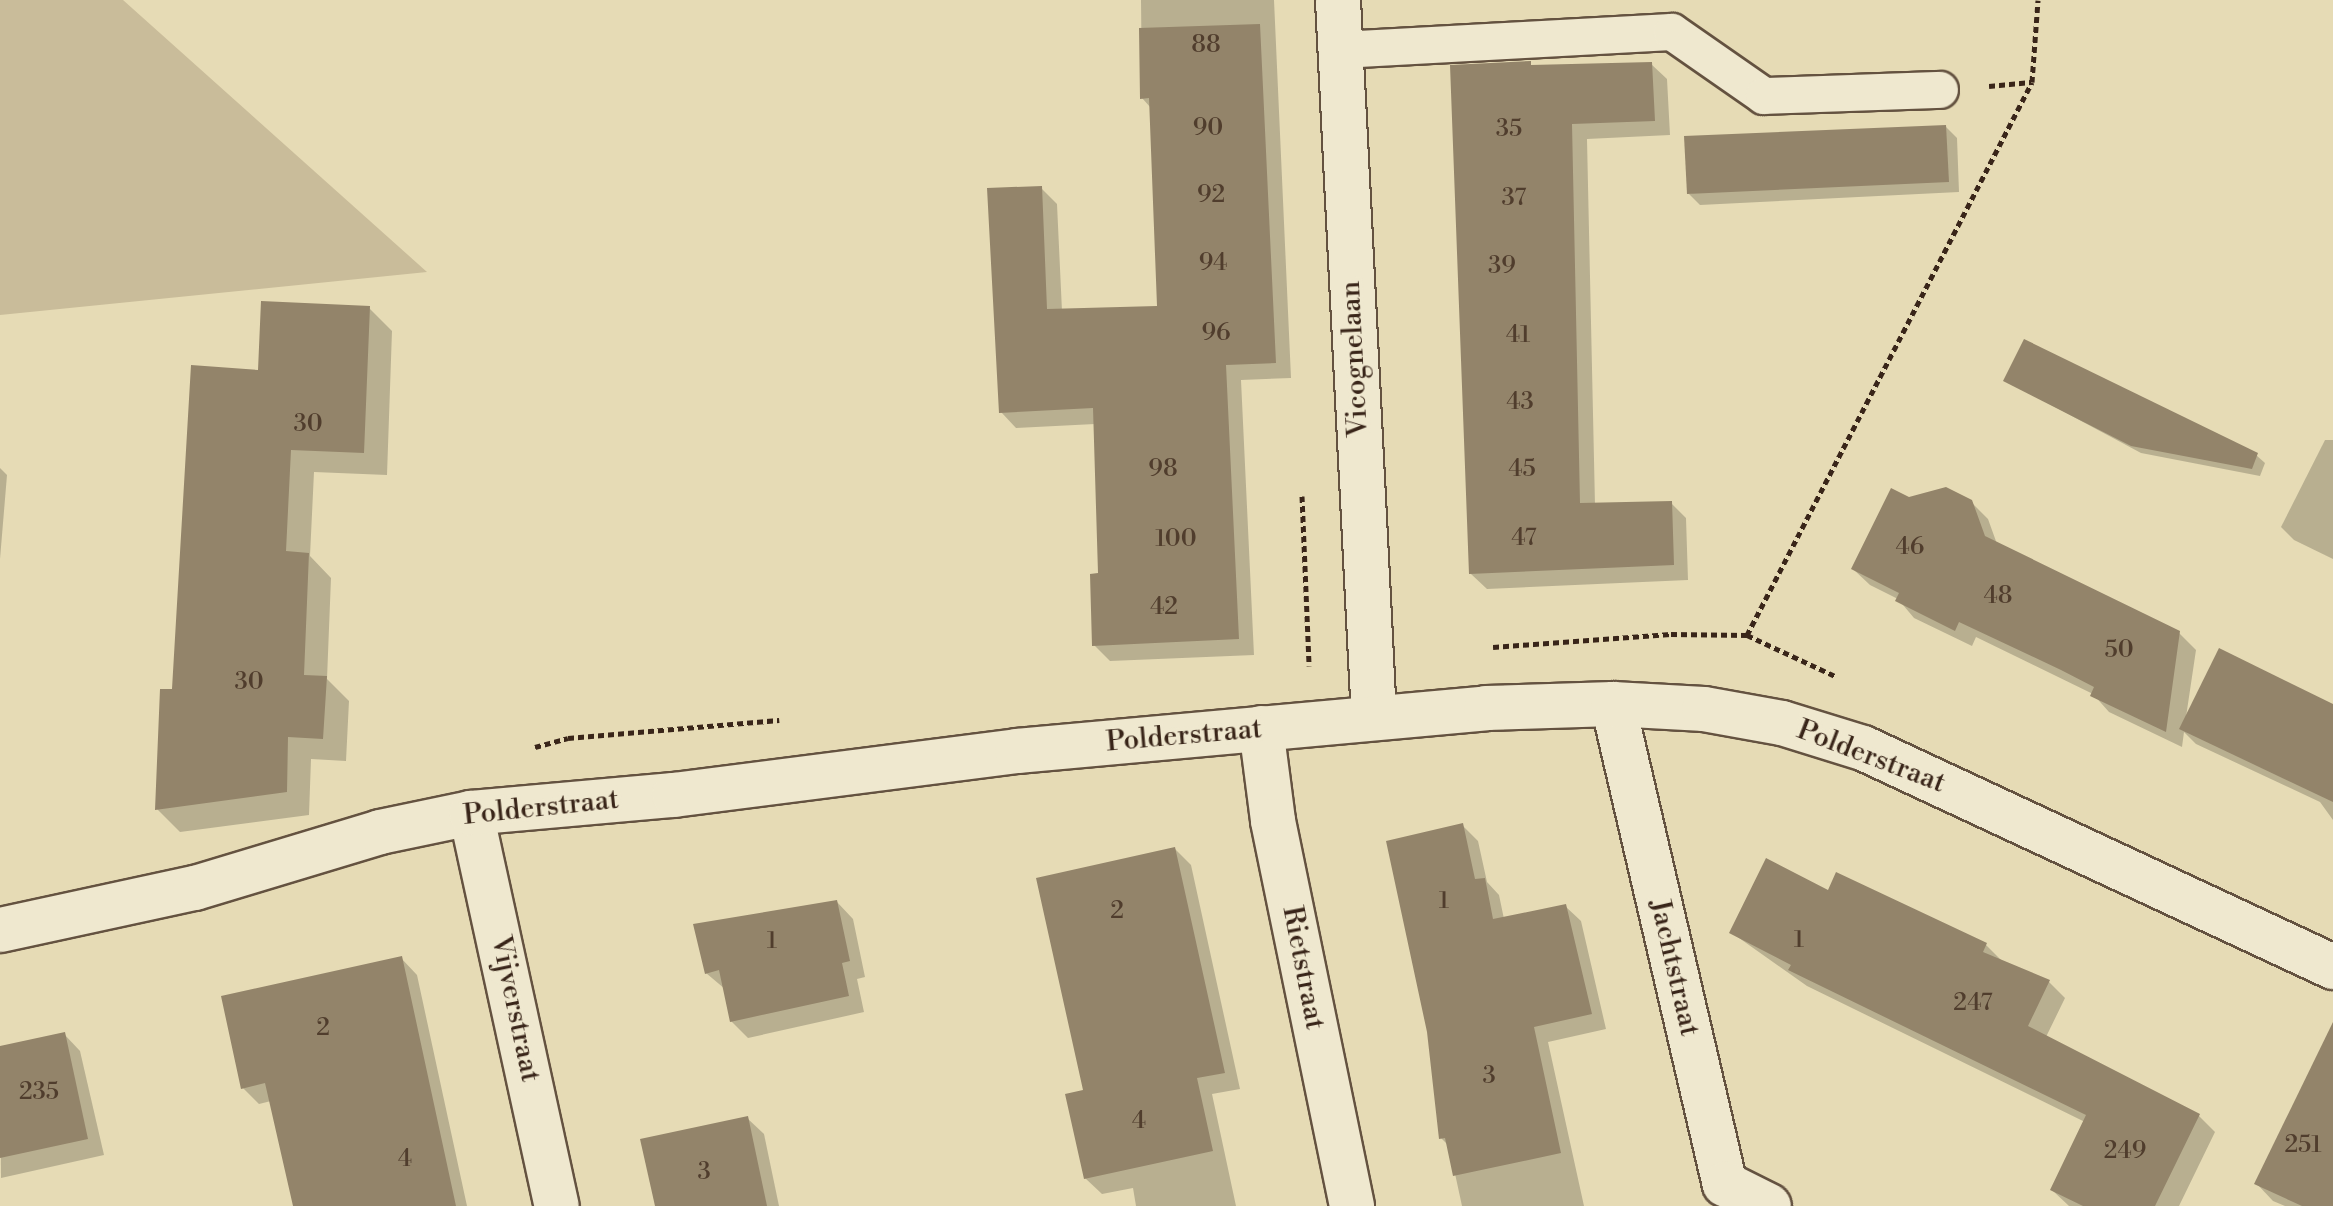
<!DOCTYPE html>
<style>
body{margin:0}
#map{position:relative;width:2333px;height:1206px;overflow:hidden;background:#e6dbb5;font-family:"Libre Bodoni",serif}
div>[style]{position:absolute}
.green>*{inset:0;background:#c9bc9a}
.shadow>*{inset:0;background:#0003}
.building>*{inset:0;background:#93846a}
.path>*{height:5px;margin-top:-2.5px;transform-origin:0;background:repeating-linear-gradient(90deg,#392519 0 6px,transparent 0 10px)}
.roads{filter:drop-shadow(2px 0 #645240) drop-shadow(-2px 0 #645240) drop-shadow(0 2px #645240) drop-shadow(0 -2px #645240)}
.lane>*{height:36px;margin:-18px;padding:0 18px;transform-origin:18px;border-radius:18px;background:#efe8cf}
.street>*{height:44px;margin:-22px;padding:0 22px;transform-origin:22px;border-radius:22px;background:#efe8cf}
.secondary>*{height:44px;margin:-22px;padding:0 22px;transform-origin:22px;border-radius:22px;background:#efe8cf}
span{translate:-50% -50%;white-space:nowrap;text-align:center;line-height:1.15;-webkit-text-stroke:7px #efe8cf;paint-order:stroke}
.number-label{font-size:24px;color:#503d2d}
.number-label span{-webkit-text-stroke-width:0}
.street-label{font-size:28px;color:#392519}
</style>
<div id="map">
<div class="green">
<i style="clip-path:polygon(0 0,123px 0,427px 272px,0 315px)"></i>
</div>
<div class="shadow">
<i style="clip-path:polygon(1141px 0,1274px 0,1291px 378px,1241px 380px,1254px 655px,1110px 661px,1094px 645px,1100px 575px,1095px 424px,1016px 428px,1001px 412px,1041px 188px,1057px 204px,1062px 311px,1159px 308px,1151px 108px,1142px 98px)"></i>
<i style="clip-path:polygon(1651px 64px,1667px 79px,1670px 135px,1587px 139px,1595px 505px,1671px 503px,1686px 518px,1688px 580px,1487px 589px,1471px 574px,1452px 67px)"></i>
<i style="clip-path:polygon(1946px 127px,1957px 138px,1959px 192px,1700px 205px,1689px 194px)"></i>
<i style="clip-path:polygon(369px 308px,392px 331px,387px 475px,314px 472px,310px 556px,331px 578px,327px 679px,349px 701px,346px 761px,311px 759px,309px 815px,180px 832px,157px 809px,173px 691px,260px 372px)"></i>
<i style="clip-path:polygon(2006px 381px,2256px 455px,2265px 463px,2260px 476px,2141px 453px)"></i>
<i style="clip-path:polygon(2325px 440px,2333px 440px,2333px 559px,2294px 540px,2281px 527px)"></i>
<i style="clip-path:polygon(0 468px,7px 475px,0 559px)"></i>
<i style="clip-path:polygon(1909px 500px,1971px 502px,1988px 519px,1997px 544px,2179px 633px,2196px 650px,2186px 717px,2333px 706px,2333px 820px,2320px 802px,2196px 744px,2184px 732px,2182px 747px,2109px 712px,2093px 694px,1976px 637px,1972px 646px,1914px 618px,1898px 599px,1870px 585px,1853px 569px)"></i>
<i style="clip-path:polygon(1463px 826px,1478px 841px,1487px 882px,1499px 895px,1504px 919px,1565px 906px,1581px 921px,1606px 1029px,1548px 1042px,1584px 1206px,1462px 1206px,1449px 1146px,1441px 1138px)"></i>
<i style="clip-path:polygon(1175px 849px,1191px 865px,1240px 1089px,1212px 1094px,1236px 1206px,1136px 1206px,1133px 1188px,1102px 1194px,1085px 1178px,1087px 1092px)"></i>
<i style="clip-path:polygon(1829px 892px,1986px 945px,2002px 961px,2049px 982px,2065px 998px,2046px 1037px,2199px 1116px,2215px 1132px,2179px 1206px,2069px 1206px,2052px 1190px,2085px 1122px,1807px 986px,1732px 933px)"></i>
<i style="clip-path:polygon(837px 902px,853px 919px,865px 977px,857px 979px,864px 1012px,748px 1038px,731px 1021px,725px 989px,706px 973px,696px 925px)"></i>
<i style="clip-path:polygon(401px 958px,417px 975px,467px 1206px,295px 1206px,271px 1101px,259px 1104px,243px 1088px)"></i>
<i style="clip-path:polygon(64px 1034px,80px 1051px,104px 1155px,1px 1178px,0 1049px)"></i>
<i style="clip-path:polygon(2333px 1109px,2333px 1206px,2285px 1206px,2273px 1201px,2257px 1184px)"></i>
<i style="clip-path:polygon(747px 1118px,764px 1134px,779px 1206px,657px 1206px)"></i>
</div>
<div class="building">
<i style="clip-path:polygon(1260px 24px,1276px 363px,1226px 365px,1239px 639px,1092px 646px,1090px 574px,1098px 573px,1093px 408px,999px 413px,987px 188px,1042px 186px,1047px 309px,1157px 306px,1149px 98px,1140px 99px,1139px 28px)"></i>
<i style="clip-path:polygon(1531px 61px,1531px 65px,1652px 62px,1655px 121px,1572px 124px,1580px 503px,1672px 501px,1674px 565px,1469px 574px,1450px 65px)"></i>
<i style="clip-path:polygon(1946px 125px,1949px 182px,1687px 194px,1684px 136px)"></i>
<i style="clip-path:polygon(261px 301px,370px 306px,364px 453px,291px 450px,286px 551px,309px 553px,304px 675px,327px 676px,323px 739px,288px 737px,287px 792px,155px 810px,160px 689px,172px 689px,191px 365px,258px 370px)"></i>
<i style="clip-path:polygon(2024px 339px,2258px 453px,2252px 469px,2131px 446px,2003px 381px)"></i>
<i style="clip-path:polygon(1946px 487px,1972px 500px,1985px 536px,2180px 631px,2166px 732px,2090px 696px,2094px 687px,2061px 670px,1959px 622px,1955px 631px,1895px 601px,1899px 593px,1851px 569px,1891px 488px,1909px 497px)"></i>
<i style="clip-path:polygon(2219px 648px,2333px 704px,2333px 802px,2179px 729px)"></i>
<i style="clip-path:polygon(1463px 823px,1475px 879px,1485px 878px,1493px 919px,1566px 904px,1592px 1014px,1534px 1027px,1561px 1153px,1453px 1176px,1445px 1138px,1439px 1139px,1427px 1032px,1386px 841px)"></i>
<i style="clip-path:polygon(1175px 847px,1225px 1073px,1197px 1078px,1213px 1151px,1084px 1179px,1065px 1094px,1083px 1090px,1036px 878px)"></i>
<i style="clip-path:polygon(1766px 858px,1828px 890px,1836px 872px,1987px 943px,1983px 952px,2050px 980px,2028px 1026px,2200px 1114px,2155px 1206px,2083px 1206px,2050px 1190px,2086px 1115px,1788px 970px,1791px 965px,1729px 933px)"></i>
<i style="clip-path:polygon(837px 900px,850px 961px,842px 963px,849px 996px,730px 1022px,719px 970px,705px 974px,693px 924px)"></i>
<i style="clip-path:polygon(402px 956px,456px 1206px,293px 1206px,265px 1083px,241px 1089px,221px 996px)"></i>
<i style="clip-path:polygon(2333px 1022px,2333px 1206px,2302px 1206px,2254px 1184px)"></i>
<i style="clip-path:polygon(65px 1032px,88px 1139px,0 1158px,0 1046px)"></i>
<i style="clip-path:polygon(748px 1116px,767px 1206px,655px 1206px,640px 1139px)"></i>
</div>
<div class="path">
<i style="left:1989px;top:86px;width:42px;rotate:-5.4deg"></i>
<i style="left:1302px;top:496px;width:170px;rotate:87.6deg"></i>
<i style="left:1747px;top:635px;width:622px;rotate:-62.73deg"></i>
<i style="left:2032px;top:82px;width:82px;rotate:-85.8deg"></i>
<i style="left:1493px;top:647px;width:178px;rotate:-4.2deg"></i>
<i style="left:1671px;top:634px;width:76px;rotate:0.8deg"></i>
<i style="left:1747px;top:635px;width:99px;rotate:25deg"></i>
<i style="left:535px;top:747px;width:34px;rotate:-15deg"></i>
<i style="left:568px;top:738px;width:212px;rotate:-4.9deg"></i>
</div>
<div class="roads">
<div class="lane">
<i style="left:1340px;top:50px;width:332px;rotate:-3.1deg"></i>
<i style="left:1672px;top:32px;width:112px;rotate:34.8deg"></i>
<i style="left:1764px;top:96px;width:176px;rotate:-2deg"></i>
</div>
<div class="street">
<i style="left:1613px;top:704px;width:493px;rotate:76.9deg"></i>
<i style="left:1725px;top:1184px;width:49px;rotate:26.6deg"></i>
<i style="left:1261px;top:728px;width:94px;rotate:82.6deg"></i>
<i style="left:1273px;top:821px;width:393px;rotate:78.4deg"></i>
<i style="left:471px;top:813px;width:402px;rotate:77.7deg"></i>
</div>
<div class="secondary">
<i style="left:1338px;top:0;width:719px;rotate:87.13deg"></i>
<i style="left:0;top:930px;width:199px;rotate:-12.2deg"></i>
<i style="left:195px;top:888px;width:193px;rotate:-16.8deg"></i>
<i style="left:380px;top:832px;width:93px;rotate:-11.8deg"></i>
<i style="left:471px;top:813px;width:204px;rotate:-5.1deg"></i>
<i style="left:674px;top:795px;width:346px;rotate:-7.3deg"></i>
<i style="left:1017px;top:751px;width:471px;rotate:-5.2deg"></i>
<i style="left:1486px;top:708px;width:127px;rotate:-1.8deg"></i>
<i style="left:1613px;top:704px;width:91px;rotate:3.1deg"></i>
<i style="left:1704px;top:709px;width:79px;rotate:10.2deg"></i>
<i style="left:1782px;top:723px;width:85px;rotate:17.2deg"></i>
<i style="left:1863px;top:748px;width:519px;rotate:24.98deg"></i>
</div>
</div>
<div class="number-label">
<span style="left:1206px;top:46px">88</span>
<span style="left:1208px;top:129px">90</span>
<span style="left:1509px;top:130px">35</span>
<span style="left:1211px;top:196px">92</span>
<span style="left:1514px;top:199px">37</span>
<span style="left:1213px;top:264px">94</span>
<span style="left:1502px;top:267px">39</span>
<span style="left:1216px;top:334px">96</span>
<span style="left:1518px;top:336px">41</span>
<span style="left:1520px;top:403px">43</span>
<span style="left:308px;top:425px">30</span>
<span style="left:1163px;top:470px">98</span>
<span style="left:1522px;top:470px">45</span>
<span style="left:1524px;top:539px">47</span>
<span style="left:1176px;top:540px">100</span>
<span style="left:1910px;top:548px">46</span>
<span style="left:1998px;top:597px">48</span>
<span style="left:1164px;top:608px">42</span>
<span style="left:2119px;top:651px">50</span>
<span style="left:249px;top:683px">30</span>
<span style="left:1444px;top:902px">1</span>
<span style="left:1117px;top:912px">2</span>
<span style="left:1799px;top:941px">1</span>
<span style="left:772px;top:942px">1</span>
<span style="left:1973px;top:1004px">247</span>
<span style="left:323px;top:1029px">2</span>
<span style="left:1489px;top:1077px">3</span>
<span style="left:39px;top:1093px">235</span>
<span style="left:1139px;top:1122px">4</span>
<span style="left:2303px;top:1146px">251</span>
<span style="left:2125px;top:1152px">249</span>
<span style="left:405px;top:1160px">4</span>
<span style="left:704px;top:1173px">3</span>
</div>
<div class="street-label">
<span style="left:1355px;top:359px;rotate:-93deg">Vicognelaan</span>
<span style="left:1184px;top:736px;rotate:-5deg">Polderstraat</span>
<span style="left:1871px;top:757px;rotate:21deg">Polderstraat</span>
<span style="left:541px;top:808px;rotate:-6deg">Polderstraat</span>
<span style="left:1303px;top:968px;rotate:79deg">Rietstraat</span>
<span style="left:1674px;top:968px;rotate:77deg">Jachtstraat</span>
<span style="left:515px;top:1009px;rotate:78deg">Vijverstraat</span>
</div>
</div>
